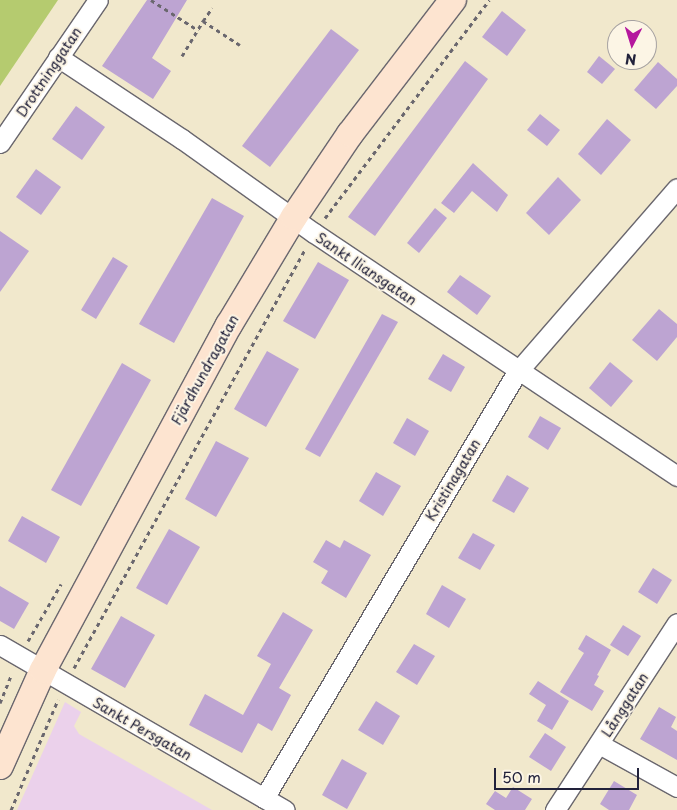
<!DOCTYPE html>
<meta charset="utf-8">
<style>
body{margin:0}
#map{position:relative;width:677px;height:810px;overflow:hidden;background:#f1e8cc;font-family:"Playpen Sans",sans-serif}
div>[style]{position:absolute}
.built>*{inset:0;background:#ebd1eb}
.green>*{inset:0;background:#b5cb6f}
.building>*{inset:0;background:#bda4d2}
.path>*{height:3px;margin-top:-1.5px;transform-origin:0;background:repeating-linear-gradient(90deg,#6a676e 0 4px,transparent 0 8px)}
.roads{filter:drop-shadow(1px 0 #6a676e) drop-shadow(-1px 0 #6a676e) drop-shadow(0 1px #6a676e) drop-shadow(0 -1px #6a676e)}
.minor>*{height:19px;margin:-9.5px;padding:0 9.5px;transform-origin:9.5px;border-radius:9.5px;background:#fff}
.secondary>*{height:26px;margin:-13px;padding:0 13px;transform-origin:13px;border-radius:13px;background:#fde4d0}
span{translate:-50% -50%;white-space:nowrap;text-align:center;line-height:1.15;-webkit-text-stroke:4px #fcf5e5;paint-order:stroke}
.street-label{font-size:14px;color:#22223b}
.north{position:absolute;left:607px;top:20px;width:50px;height:50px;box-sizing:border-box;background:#fcf5e5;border:1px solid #a5a1a1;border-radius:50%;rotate:185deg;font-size:14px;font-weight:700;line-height:20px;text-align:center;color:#22223b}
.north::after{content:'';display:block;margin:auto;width:18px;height:22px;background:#b5179e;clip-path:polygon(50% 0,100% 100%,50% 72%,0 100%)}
.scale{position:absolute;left:494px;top:768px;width:145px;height:22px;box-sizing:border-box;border:2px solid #22223b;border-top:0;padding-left:6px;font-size:15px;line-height:18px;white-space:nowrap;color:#22223b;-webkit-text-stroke:4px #fcf5e5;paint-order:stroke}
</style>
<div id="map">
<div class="built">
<i style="clip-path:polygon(65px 702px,81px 712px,74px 726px,79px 734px,212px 810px,17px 810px)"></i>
</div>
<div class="green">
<i style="clip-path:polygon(0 0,58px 0,0 86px)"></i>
</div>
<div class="building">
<i style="clip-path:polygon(147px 0,187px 0,152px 58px,171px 71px,153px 99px,102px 66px)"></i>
<i style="clip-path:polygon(502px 11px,526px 30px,507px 56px,482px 37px)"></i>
<i style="clip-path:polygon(331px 29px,359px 50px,270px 167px,242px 146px)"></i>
<i style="clip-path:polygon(599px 56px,615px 69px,602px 84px,587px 72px)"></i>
<i style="clip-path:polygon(465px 61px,488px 79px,375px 236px,348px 217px)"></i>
<i style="clip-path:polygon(658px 62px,677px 79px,677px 86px,656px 109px,634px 90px)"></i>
<i style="clip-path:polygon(76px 106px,105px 127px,82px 160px,52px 139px)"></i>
<i style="clip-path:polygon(540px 114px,560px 130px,547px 146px,527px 130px)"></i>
<i style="clip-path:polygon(607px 119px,631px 140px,601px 175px,578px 154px)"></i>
<i style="clip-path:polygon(473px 163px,508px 195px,497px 212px,472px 191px,454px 213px,441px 203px)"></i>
<i style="clip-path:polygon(36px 169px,61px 187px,41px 215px,16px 197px)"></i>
<i style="clip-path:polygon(558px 177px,581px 200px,549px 235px,526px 213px)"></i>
<i style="clip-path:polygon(212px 198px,244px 216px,174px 343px,139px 324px)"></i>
<i style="clip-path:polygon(435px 208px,447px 218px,419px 253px,407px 243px)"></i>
<i style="clip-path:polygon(0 231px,29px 251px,0 292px)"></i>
<i style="clip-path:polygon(113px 257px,128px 266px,96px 319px,81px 310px)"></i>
<i style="clip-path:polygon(318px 262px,349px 280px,315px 339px,283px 321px)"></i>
<i style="clip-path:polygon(460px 275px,491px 296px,477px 315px,447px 292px)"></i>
<i style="clip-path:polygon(659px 309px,677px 324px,677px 337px,657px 361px,632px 340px)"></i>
<i style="clip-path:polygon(382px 314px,398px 322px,320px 457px,305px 449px)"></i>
<i style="clip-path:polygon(267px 351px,299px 369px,266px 427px,234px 409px)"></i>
<i style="clip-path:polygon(443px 354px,465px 367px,451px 392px,428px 379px)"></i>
<i style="clip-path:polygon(610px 362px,633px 381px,611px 407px,589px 388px)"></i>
<i style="clip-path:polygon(122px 363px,151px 380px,81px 506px,51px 490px)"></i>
<i style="clip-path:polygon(540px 416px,561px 428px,548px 450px,528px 437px)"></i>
<i style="clip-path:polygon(407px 418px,429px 431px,415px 456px,393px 443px)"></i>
<i style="clip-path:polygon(216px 441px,249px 458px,216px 517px,185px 499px)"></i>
<i style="clip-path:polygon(376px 472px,401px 486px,383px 516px,359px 501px)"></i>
<i style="clip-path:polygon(507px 475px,529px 488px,514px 513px,492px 501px)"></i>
<i style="clip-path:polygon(22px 516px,60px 537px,46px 563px,8px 541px)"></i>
<i style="clip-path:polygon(169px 529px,200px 547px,167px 605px,136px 588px)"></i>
<i style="clip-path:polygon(473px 533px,495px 545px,480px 570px,458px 558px)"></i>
<i style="clip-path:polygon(326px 540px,340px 548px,344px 540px,371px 555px,346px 598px,321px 583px,328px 571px,313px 562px)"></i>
<i style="clip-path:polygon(653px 568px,672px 580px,657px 604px,638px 592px)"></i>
<i style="clip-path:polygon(442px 585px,466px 599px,449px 628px,426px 614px)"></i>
<i style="clip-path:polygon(0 586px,29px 603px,14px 629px,0 621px)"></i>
<i style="clip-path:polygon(283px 612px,313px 630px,279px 688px,291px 695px,272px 731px,258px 723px,242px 753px,189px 725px,205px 694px,243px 715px,271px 664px,257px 656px)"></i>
<i style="clip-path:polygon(121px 616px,155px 635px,125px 688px,91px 669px)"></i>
<i style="clip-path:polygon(623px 625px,641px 636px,628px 656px,610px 645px)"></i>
<i style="clip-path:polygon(586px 635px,611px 650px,597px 675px,599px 676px,594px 685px,604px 691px,592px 711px,560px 692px,584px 653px,578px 649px)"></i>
<i style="clip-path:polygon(414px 644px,435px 656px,417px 685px,396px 672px)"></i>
<i style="clip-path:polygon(538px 681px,569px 701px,552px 730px,537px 721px,546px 705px,529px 694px)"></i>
<i style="clip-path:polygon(376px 701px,400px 716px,383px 745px,358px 730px)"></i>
<i style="clip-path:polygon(659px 707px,676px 717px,671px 727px,677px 731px,677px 760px,640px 739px)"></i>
<i style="clip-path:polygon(545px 733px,566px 747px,551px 771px,529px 757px)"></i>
<i style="clip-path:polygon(342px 759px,367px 773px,347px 809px,322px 795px)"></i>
<i style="clip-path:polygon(614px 781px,637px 795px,629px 810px,609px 810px,600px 804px)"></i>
<i style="clip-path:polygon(513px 787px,532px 799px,525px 810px,495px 810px,486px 804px,495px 791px,506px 798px)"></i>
</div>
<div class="path">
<i style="left:151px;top:0;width:56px;rotate:32.6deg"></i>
<i style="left:203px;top:21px;width:16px;rotate:-55deg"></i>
<i style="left:182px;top:56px;width:41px;rotate:-59deg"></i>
<i style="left:203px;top:21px;width:44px;rotate:33deg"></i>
<i style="left:325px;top:218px;width:273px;rotate:-53deg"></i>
<i style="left:28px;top:641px;width:66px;rotate:-59.9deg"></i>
<i style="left:74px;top:668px;width:478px;rotate:-61.1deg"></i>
<i style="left:0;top:703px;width:31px;rotate:-68deg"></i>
<i style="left:11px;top:810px;width:120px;rotate:-66.9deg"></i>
</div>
<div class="roads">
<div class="minor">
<i style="left:58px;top:57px;width:149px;rotate:33.5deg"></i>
<i style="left:182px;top:139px;width:162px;rotate:35.5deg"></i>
<i style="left:314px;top:233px;width:437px;rotate:33.8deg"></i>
<i style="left:0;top:143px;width:173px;rotate:-55.6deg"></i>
<i style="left:0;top:645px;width:329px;rotate:30.1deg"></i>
<i style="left:599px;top:744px;width:89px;rotate:28.9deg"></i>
<i style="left:264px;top:798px;width:497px;rotate:-59.3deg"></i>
<i style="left:518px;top:371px;width:242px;rotate:-49deg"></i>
<i style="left:555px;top:810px;width:223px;rotate:-56.9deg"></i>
</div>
<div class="secondary">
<i style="left:0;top:766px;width:105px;rotate:-65.9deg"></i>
<i style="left:43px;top:670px;width:392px;rotate:-61.7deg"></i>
<i style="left:229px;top:325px;width:126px;rotate:-59deg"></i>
<i style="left:294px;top:217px;width:100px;rotate:-56deg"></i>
<i style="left:350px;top:134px;width:169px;rotate:-52.5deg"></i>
</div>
</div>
<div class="street-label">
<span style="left:49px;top:72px;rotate:-56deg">Drottninggatan</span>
<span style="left:366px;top:269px;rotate:34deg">Sankt Iliansgatan</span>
<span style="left:205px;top:370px;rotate:-61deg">Fjärdhundragatan</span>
<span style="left:453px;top:480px;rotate:-59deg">Kristinagatan</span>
<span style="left:625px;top:705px;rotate:-57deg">Långgatan</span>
<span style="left:142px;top:729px;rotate:30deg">Sankt Persgatan</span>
</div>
<div class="north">N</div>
<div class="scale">50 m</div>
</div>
